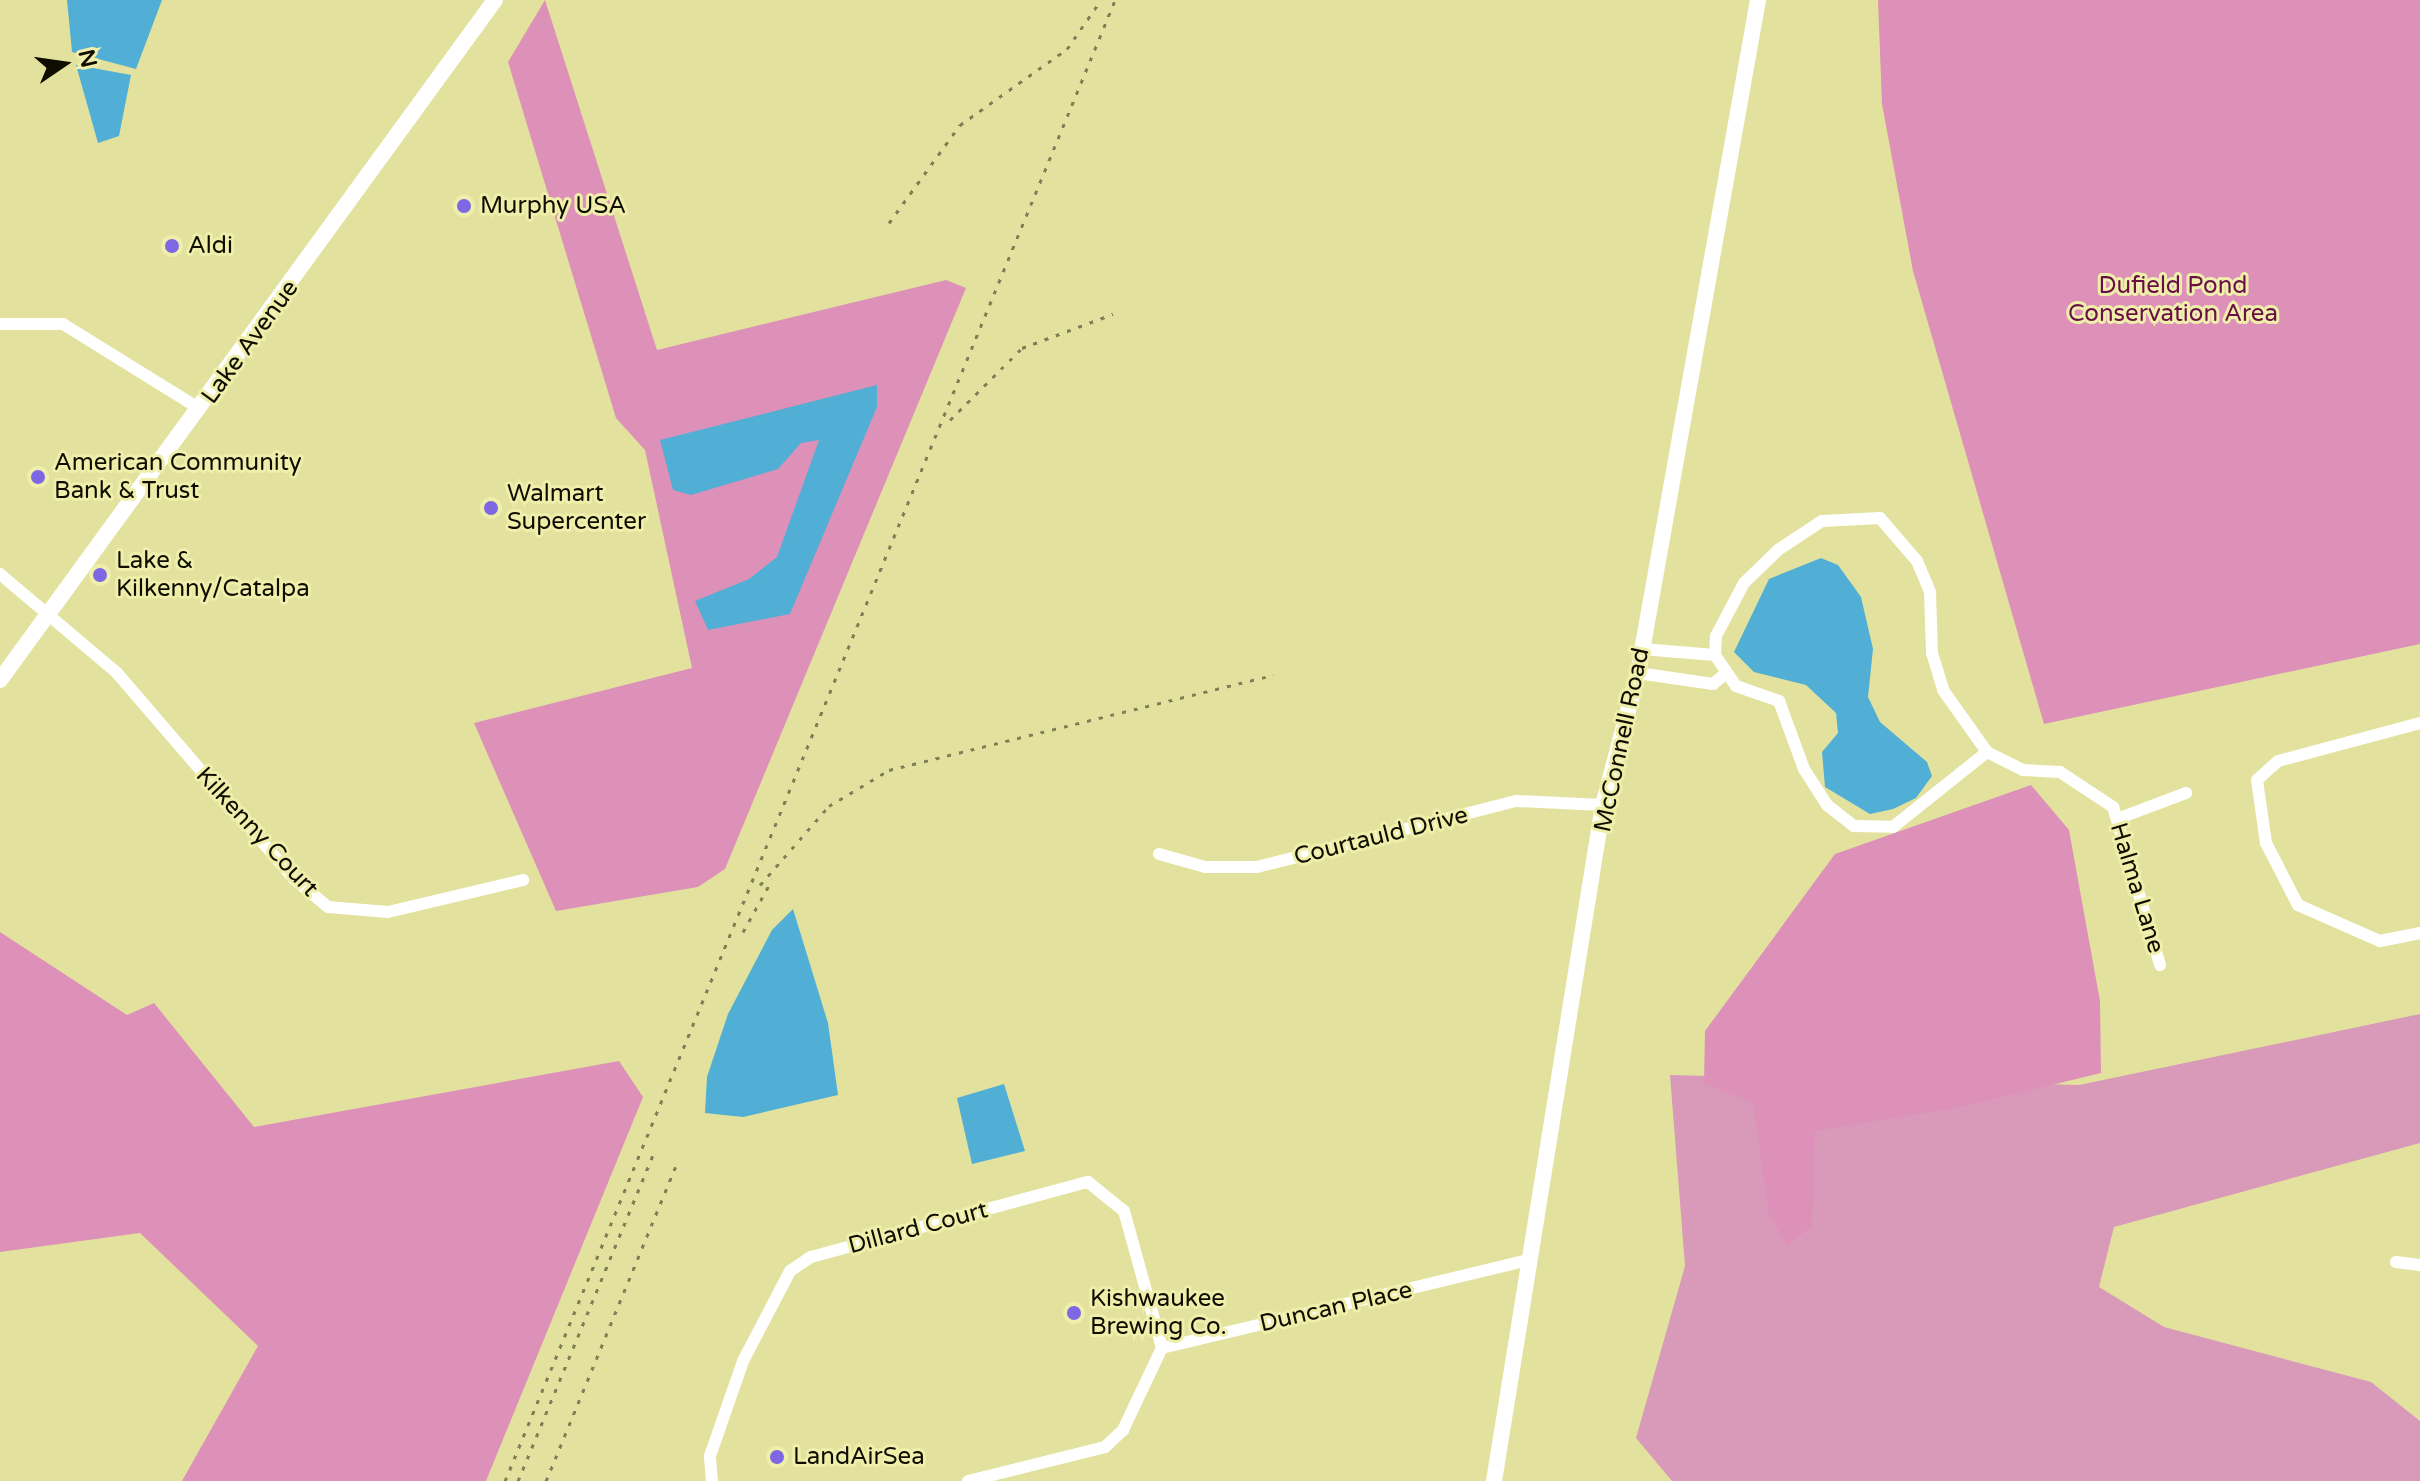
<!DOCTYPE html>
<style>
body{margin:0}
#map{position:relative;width:2420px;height:1481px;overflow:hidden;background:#e2e29e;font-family:"Varela Round",sans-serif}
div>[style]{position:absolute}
.green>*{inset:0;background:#d999b9}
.forest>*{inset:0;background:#dd91b8}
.water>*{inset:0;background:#51aed5}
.minor>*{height:12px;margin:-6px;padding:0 6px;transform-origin:6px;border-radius:6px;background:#fff}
.tertiary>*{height:16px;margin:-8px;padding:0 8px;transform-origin:8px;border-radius:8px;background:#fff}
.rail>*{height:3px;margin-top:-1.5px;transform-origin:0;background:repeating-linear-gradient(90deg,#7f7e54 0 4px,transparent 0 12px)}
.dots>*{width:22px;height:22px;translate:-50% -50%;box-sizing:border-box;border:4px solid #efefab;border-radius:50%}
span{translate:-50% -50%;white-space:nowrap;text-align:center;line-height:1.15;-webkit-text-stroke:6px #efefab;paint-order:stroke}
.poi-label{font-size:24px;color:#0e0d00}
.left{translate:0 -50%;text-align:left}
.park-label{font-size:24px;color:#690e47}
.street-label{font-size:24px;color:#0e0d00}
.north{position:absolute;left:24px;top:24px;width:80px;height:80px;-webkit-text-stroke:6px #efefab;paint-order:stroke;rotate:77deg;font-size:22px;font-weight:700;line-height:32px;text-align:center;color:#0e0d00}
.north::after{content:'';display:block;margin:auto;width:28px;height:36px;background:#0e0d00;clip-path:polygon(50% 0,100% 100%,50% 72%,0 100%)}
</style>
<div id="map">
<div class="green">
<i style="clip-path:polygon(2420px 1014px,2420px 1143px,2114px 1227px,2099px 1287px,2164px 1327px,2371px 1382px,2420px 1421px,2420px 1481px,1672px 1481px,1636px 1438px,1685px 1266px,1670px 1075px,2079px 1085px)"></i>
</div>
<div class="forest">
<i style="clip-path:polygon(545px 0,657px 350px,946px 280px,966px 288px,725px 869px,698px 887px,556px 911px,474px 723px,692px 668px,645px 450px,616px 418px,508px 62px)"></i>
<i style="clip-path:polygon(1878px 0,2420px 0,2420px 644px,2044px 724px,1913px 271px,1882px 104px)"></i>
<i style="clip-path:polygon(2031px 785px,2069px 830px,2100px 1001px,2101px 1073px,1961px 1107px,1815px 1131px,1812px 1226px,1787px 1245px,1769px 1215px,1753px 1103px,1704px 1083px,1705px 1031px,1835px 854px)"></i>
<i style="clip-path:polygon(0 932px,127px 1015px,154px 1003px,254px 1127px,619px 1061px,643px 1097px,486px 1481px,182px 1481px,258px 1346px,140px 1233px,0 1252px)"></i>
</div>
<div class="water">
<i style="clip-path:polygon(67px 0,162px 0,136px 69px,72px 52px)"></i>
<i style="clip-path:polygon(76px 65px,131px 75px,119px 136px,98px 143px)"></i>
<i style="clip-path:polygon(877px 385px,877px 407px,790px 614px,708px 630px,695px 601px,749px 579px,777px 557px,819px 440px,801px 443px,778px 469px,691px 495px,673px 490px,660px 440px)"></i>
<i style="clip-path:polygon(1821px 558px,1838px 565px,1861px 597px,1873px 649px,1868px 697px,1880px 722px,1927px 762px,1932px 776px,1916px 798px,1893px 809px,1870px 814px,1825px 787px,1822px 752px,1838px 733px,1836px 713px,1806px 685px,1754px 672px,1734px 652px,1769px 579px)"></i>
<i style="clip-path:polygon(793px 909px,828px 1023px,838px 1095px,743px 1117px,705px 1113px,707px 1077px,728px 1014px,772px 930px)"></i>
<i style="clip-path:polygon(1004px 1084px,1025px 1151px,972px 1164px,957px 1098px)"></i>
</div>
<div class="minor">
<i style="left:0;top:324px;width:63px"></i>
<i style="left:63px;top:324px;width:161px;rotate:31.8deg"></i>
<i style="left:0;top:574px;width:153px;rotate:40.2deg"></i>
<i style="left:117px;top:673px;width:272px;rotate:49.3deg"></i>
<i style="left:294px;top:879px;width:44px;rotate:39.5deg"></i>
<i style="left:328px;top:907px;width:60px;rotate:4.8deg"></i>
<i style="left:388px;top:912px;width:139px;rotate:-13.3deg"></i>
<i style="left:1642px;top:649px;width:73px;rotate:4.7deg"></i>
<i style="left:1715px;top:655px;width:19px;rotate:-87deg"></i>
<i style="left:1716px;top:636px;width:60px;rotate:-62.2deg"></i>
<i style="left:1744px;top:583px;width:47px;rotate:-44.1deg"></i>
<i style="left:1778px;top:550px;width:53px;rotate:-33.4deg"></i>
<i style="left:1822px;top:521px;width:58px;rotate:-3deg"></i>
<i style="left:1880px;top:518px;width:57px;rotate:49.3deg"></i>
<i style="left:1917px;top:561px;width:34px;rotate:67deg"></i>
<i style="left:1930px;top:592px;width:61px;rotate:88.1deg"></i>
<i style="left:1932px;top:653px;width:39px;rotate:73deg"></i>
<i style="left:1943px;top:690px;width:76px;rotate:54.6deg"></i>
<i style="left:1987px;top:752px;width:40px;rotate:26.6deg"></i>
<i style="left:2023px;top:770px;width:37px;rotate:3deg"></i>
<i style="left:2060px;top:772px;width:64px;rotate:33.4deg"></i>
<i style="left:2113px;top:807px;width:165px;rotate:73.4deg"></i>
<i style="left:1715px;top:655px;width:37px;rotate:56deg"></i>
<i style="left:1736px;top:686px;width:46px;rotate:19.2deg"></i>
<i style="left:1779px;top:701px;width:72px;rotate:69.8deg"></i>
<i style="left:1804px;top:769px;width:43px;rotate:57.4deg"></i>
<i style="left:1827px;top:805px;width:34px;rotate:38deg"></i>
<i style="left:1854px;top:826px;width:39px;rotate:1deg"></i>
<i style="left:1893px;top:827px;width:120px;rotate:-38.6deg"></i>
<i style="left:1638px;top:673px;width:76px;rotate:8.3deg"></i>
<i style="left:1713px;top:684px;width:17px;rotate:-40deg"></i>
<i style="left:2420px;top:723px;width:147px;rotate:165deg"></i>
<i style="left:2278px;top:761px;width:28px;rotate:138deg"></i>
<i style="left:2257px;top:780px;width:64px;rotate:81.9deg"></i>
<i style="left:2266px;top:843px;width:70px;rotate:62.7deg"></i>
<i style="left:2298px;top:905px;width:90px;rotate:23.7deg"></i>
<i style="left:2380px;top:941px;width:41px;rotate:-11.3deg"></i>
<i style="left:2117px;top:819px;width:74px;rotate:-20.6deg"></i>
<i style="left:1159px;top:854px;width:48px;rotate:15.8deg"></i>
<i style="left:1205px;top:867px;width:52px"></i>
<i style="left:1257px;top:867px;width:267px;rotate:-14.3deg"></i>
<i style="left:1516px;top:801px;width:87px;rotate:2.6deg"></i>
<i style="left:2396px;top:1262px;width:24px;rotate:7deg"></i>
<i style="left:1162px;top:1348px;width:373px;rotate:-13.5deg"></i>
<i style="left:712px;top:1481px;width:25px;rotate:-95deg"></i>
<i style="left:710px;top:1456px;width:101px;rotate:-70.8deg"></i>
<i style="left:743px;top:1361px;width:102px;rotate:-62.4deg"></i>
<i style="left:790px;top:1271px;width:25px;rotate:-34deg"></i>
<i style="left:811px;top:1257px;width:287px;rotate:-15.2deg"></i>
<i style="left:1088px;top:1182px;width:46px;rotate:38.9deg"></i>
<i style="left:1124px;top:1211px;width:142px;rotate:74.5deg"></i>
<i style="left:968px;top:1481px;width:141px;rotate:-13.9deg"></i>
<i style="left:1105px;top:1447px;width:25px;rotate:-43deg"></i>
<i style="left:1123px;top:1430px;width:91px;rotate:-64.6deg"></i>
</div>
<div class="tertiary">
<i style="left:0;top:680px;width:841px;rotate:-53.95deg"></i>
<i style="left:1494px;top:1481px;width:685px;rotate:-80.84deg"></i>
<i style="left:1603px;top:805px;width:137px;rotate:-75.1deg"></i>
<i style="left:1638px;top:673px;width:684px;rotate:-79.89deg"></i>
</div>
<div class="rail">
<i style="left:889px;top:223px;width:121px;rotate:-54.1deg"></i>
<i style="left:960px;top:125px;width:131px;rotate:-35.4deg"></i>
<i style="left:1067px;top:49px;width:60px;rotate:-55.2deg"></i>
<i style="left:950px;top:420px;width:102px;rotate:-45deg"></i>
<i style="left:1022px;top:348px;width:97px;rotate:-20.5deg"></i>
<i style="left:760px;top:885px;width:105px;rotate:-48.9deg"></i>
<i style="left:829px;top:806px;width:70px;rotate:-31deg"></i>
<i style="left:889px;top:770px;width:396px;rotate:-13.9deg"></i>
<i style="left:743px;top:932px;width:60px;rotate:-60.9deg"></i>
<i style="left:505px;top:1481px;width:1602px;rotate:-67.61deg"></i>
<i style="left:518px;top:1481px;width:357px;rotate:-67.5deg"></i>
<i style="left:546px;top:1481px;width:346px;rotate:-67.6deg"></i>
</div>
<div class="dots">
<i style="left:464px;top:206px;background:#7d67e2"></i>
<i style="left:172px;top:246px;background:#7d67e2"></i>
<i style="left:38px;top:477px;background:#7d67e2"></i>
<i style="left:491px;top:508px;background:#7d67e2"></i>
<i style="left:100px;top:575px;background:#7d67e2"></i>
<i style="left:1074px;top:1313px;background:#7d67e2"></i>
<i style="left:777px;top:1457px;background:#7d67e2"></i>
</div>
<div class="poi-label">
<span class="left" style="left:480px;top:206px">Murphy USA</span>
<span class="left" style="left:188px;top:246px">Aldi</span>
<span class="left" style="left:54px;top:477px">American Community<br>Bank &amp; Trust</span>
<span class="left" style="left:507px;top:508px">Walmart<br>Supercenter</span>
<span class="left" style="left:116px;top:575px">Lake &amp;<br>Kilkenny/Catalpa</span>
<span class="left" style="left:1090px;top:1313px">Kishwaukee<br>Brewing Co.</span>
<span class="left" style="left:793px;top:1457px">LandAirSea</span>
</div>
<div class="park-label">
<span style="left:2173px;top:300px">Dufield Pond<br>Conservation Area</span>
</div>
<div class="street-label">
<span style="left:250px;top:342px;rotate:-54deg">Lake Avenue</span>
<span style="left:1622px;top:740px;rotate:-78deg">McConnell Road</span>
<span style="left:257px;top:832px;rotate:47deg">Kilkenny Court</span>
<span style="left:1381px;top:836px;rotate:-14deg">Courtauld Drive</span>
<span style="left:2137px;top:888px;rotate:73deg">Halma Lane</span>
<span style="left:918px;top:1228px;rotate:-15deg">Dillard Court</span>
<span style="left:1336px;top:1307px;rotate:-13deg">Duncan Place</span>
</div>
<div class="north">N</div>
</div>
